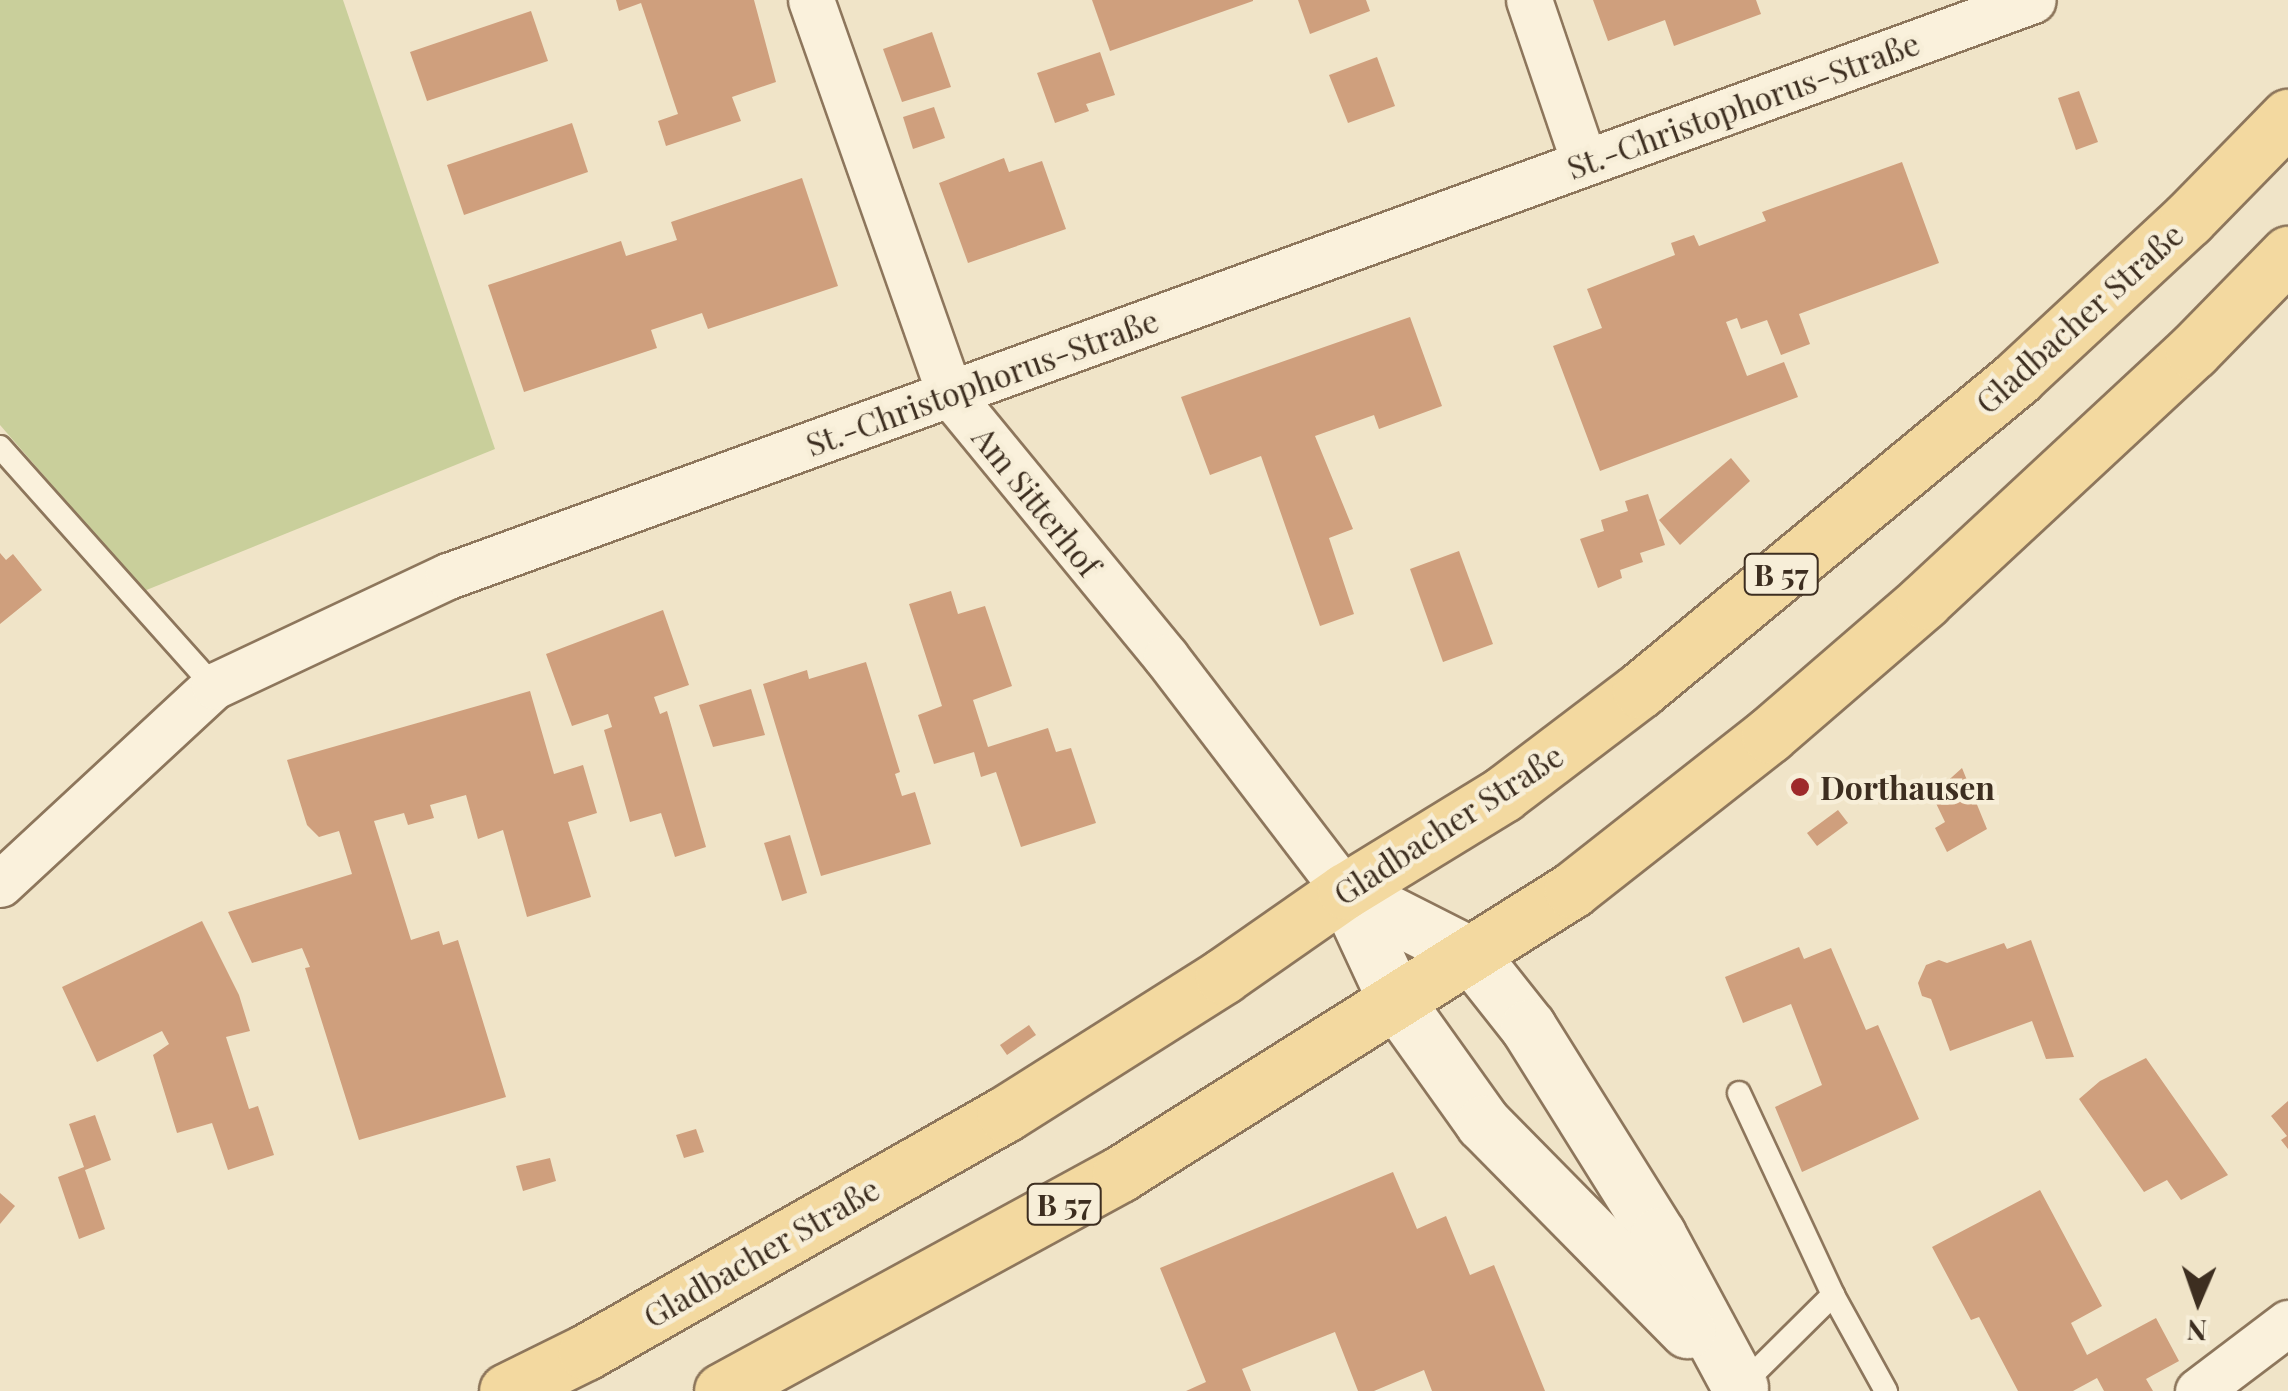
<!DOCTYPE html>
<meta charset="utf-8">
<style>
body{margin:0}
#map{position:relative;width:2288px;height:1391px;overflow:hidden;background:#f0e4c8;font-family:"Playfair Display",serif}
div>[style]{position:absolute}
.green>*{inset:0;background:#c9cf9b}
.building>*{inset:0;background:#cf9f7d}
.roads{filter:drop-shadow(2px 0 #8d765c) drop-shadow(-2px 0 #8d765c) drop-shadow(0 2px #8d765c) drop-shadow(0 -2px #8d765c)}
.service>*{height:22px;margin:-11px;padding:0 11px;transform-origin:11px;border-radius:11px;background:#faf1dc}
.minor>*{height:45px;margin:-22.5px;padding:0 22.5px;transform-origin:22.5px;border-radius:22.5px;background:#faf1dc}
.tertiary>*{height:55px;margin:-27.5px;padding:0 27.5px;transform-origin:27.5px;border-radius:27.5px;background:#faf1dc}
.primary>*{height:55px;margin:-27.5px;padding:0 27.5px;transform-origin:27.5px;border-radius:27.5px;background:#f3d9a0}
.dots>*{width:28px;height:28px;translate:-50% -50%;box-sizing:border-box;border:5px solid #f7eed8;border-radius:50%}
span{translate:-50% -50%;white-space:nowrap;text-align:center;line-height:1.15;-webkit-text-stroke:9px #f7eed8;paint-order:stroke}
.shield-label span{padding:2px 8px;background:#f7eed8;border:2px solid;border-radius:8px;-webkit-text-stroke-width:0}
.shield-label{font-size:30px;color:#3d2e20;font-weight:700}
.street-label{font-size:32px;color:#3d2e20}
.poi-label{font-size:32px;color:#3d2e20;font-weight:700}
.left{translate:0 -50%;text-align:left}
.north{position:absolute;left:2148px;top:1251px;width:100px;height:100px;-webkit-text-stroke:8px #f7eed8;paint-order:stroke;rotate:182deg;font-size:28px;font-weight:700;line-height:40px;text-align:center;color:#3d2e20}
.north::after{content:'';display:block;margin:auto;width:35px;height:45px;background:#3d2e20;clip-path:polygon(50% 0,100% 100%,50% 72%,0 100%)}
</style>
<div id="map">
<div class="green">
<i style="clip-path:polygon(0 0,343px 0,495px 449px,144px 591px,0 425px)"></i>
</div>
<div class="building">
<i style="clip-path:polygon(616px 0,754px 0,776px 82px,732px 97px,741px 121px,666px 146px,658px 121px,678px 114px,641px 3px,619px 11px)"></i>
<i style="clip-path:polygon(1092px 0,1253px 0,1253px 1px,1110px 51px)"></i>
<i style="clip-path:polygon(1298px 0,1366px 0,1370px 11px,1310px 34px)"></i>
<i style="clip-path:polygon(1593px 0,1756px 0,1761px 14px,1674px 46px,1665px 20px,1608px 41px)"></i>
<i style="clip-path:polygon(531px 11px,548px 61px,427px 101px,410px 52px)"></i>
<i style="clip-path:polygon(932px 32px,951px 87px,902px 102px,883px 49px)"></i>
<i style="clip-path:polygon(1100px 52px,1115px 95px,1086px 104px,1089px 111px,1055px 123px,1037px 73px)"></i>
<i style="clip-path:polygon(1377px 57px,1395px 106px,1348px 123px,1329px 75px)"></i>
<i style="clip-path:polygon(2079px 91px,2098px 142px,2076px 150px,2058px 98px)"></i>
<i style="clip-path:polygon(934px 107px,945px 138px,913px 149px,903px 117px)"></i>
<i style="clip-path:polygon(572px 123px,588px 172px,464px 215px,447px 165px)"></i>
<i style="clip-path:polygon(1004px 158px,1009px 172px,1042px 161px,1066px 229px,968px 263px,939px 183px)"></i>
<i style="clip-path:polygon(1902px 162px,1939px 263px,1799px 314px,1810px 344px,1781px 355px,1767px 320px,1741px 329px,1737px 318px,1726px 322px,1747px 376px,1784px 362px,1798px 397px,1600px 471px,1553px 346px,1602px 328px,1587px 289px,1675px 255px,1671px 243px,1694px 235px,1699px 246px,1766px 221px,1762px 212px)"></i>
<i style="clip-path:polygon(802px 178px,838px 286px,708px 329px,702px 313px,651px 330px,657px 348px,524px 392px,488px 285px,621px 241px,626px 256px,677px 240px,671px 222px)"></i>
<i style="clip-path:polygon(1410px 317px,1442px 406px,1379px 429px,1374px 415px,1315px 436px,1353px 529px,1329px 538px,1354px 614px,1320px 626px,1261px 456px,1210px 475px,1181px 397px)"></i>
<i style="clip-path:polygon(1731px 458px,1750px 481px,1680px 545px,1659px 520px)"></i>
<i style="clip-path:polygon(1648px 494px,1665px 545px,1640px 553px,1643px 562px,1620px 570px,1622px 578px,1598px 588px,1580px 539px,1604px 531px,1601px 520px,1628px 511px,1625px 501px)"></i>
<i style="clip-path:polygon(1459px 551px,1493px 644px,1443px 662px,1410px 569px)"></i>
<i style="clip-path:polygon(0 553px,6px 560px,13px 554px,42px 590px,0 624px)"></i>
<i style="clip-path:polygon(951px 591px,958px 614px,985px 606px,1012px 686px,973px 700px,988px 747px,1048px 728px,1056px 752px,1071px 748px,1096px 823px,1021px 847px,996px 772px,981px 777px,974px 752px,934px 764px,918px 715px,942px 706px,909px 604px)"></i>
<i style="clip-path:polygon(663px 610px,689px 685px,654px 697px,660px 714px,667px 711px,706px 847px,675px 857px,661px 813px,630px 822px,604px 730px,612px 727px,608px 714px,572px 726px,546px 654px)"></i>
<i style="clip-path:polygon(866px 662px,900px 772px,895px 774px,902px 796px,915px 792px,931px 844px,821px 876px,763px 684px,807px 670px,809px 679px)"></i>
<i style="clip-path:polygon(751px 689px,765px 735px,713px 747px,699px 705px)"></i>
<i style="clip-path:polygon(530px 691px,554px 774px,583px 765px,597px 813px,568px 822px,591px 897px,527px 917px,503px 830px,478px 839px,466px 795px,430px 805px,434px 818px,408px 825px,404px 813px,374px 821px,411px 940px,439px 931px,443px 945px,458px 940px,506px 1097px,359px 1140px,305px 968px,310px 967px,302px 948px,252px 963px,228px 912px,352px 874px,339px 831px,319px 837px,307px 825px,287px 760px)"></i>
<i style="clip-path:polygon(1962px 768px,1987px 829px,1947px 852px,1935px 828px,1945px 822px,1932px 795px)"></i>
<i style="clip-path:polygon(1838px 810px,1848px 823px,1817px 846px,1807px 833px)"></i>
<i style="clip-path:polygon(790px 835px,807px 893px,782px 901px,764px 843px)"></i>
<i style="clip-path:polygon(202px 921px,239px 995px,250px 1031px,226px 1037px,249px 1109px,258px 1106px,274px 1155px,228px 1170px,212px 1123px,177px 1133px,153px 1055px,169px 1044px,162px 1031px,97px 1062px,62px 987px)"></i>
<i style="clip-path:polygon(2031px 940px,2074px 1057px,2046px 1059px,2032px 1021px,1950px 1051px,1931px 999px,1922px 996px,1918px 983px,1926px 965px,1939px 960px,1947px 963px,2004px 943px,2007px 949px)"></i>
<i style="clip-path:polygon(1799px 947px,1804px 959px,1831px 948px,1866px 1030px,1878px 1025px,1919px 1119px,1802px 1172px,1775px 1107px,1822px 1085px,1791px 1004px,1743px 1023px,1725px 977px)"></i>
<i style="clip-path:polygon(1029px 1025px,1036px 1035px,1007px 1055px,1000px 1045px)"></i>
<i style="clip-path:polygon(2146px 1058px,2228px 1175px,2181px 1200px,2167px 1180px,2144px 1192px,2079px 1099px,2100px 1081px)"></i>
<i style="clip-path:polygon(2288px 1101px,2288px 1149px,2281px 1140px,2287px 1136px,2271px 1116px)"></i>
<i style="clip-path:polygon(95px 1115px,111px 1160px,85px 1170px,105px 1229px,79px 1239px,58px 1177px,84px 1167px,69px 1124px)"></i>
<i style="clip-path:polygon(696px 1129px,704px 1152px,684px 1158px,676px 1135px)"></i>
<i style="clip-path:polygon(550px 1158px,556px 1181px,523px 1191px,516px 1166px)"></i>
<i style="clip-path:polygon(1393px 1172px,1417px 1229px,1446px 1216px,1470px 1275px,1494px 1265px,1545px 1391px,1432px 1391px,1424px 1370px,1374px 1391px,1358px 1391px,1335px 1332px,1242px 1369px,1251px 1391px,1186px 1391px,1206px 1382px,1160px 1268px)"></i>
<i style="clip-path:polygon(2040px 1190px,2102px 1306px,2071px 1323px,2087px 1355px,2156px 1318px,2179px 1361px,2146px 1379px,2153px 1391px,2104px 1391px,2097px 1378px,2073px 1391px,2018px 1391px,1979px 1317px,1971px 1320px,1932px 1247px)"></i>
<i style="clip-path:polygon(0 1193px,15px 1206px,0 1224px)"></i>
</div>
<div class="roads">
<div class="service">
<i style="left:0;top:447px;width:321px;rotate:48.2deg"></i>
<i style="left:1739px;top:1093px;width:223px;rotate:65deg"></i>
<i style="left:1833px;top:1295px;width:110px;rotate:61.1deg"></i>
<i style="left:1740px;top:1387px;width:131px;rotate:-44.7deg"></i>
</div>
<div class="minor">
<i style="left:811px;top:0;width:418px;rotate:70.6deg"></i>
<i style="left:950px;top:394px;width:340px;rotate:50.6deg"></i>
<i style="left:1166px;top:657px;width:295px;rotate:52.6deg"></i>
<i style="left:1529px;top:0;width:171px;rotate:71.2deg"></i>
<i style="left:0;top:884px;width:292px;rotate:-42.8deg"></i>
<i style="left:214px;top:686px;width:259px;rotate:-25.2deg"></i>
<i style="left:448px;top:576px;width:1686px;rotate:-19.97deg"></i>
<i style="left:2198px;top:1391px;width:113px;rotate:-37.1deg"></i>
</div>
<div class="tertiary">
<i style="left:1345px;top:891px;width:141px;rotate:26.9deg"></i>
<i style="left:1471px;top:955px;width:92px;rotate:51.6deg"></i>
<i style="left:1528px;top:1027px;width:245px;rotate:58deg"></i>
<i style="left:1658px;top:1235px;width:173px;rotate:61.7deg"></i>
<i style="left:1345px;top:891px;width:121px;rotate:65.1deg"></i>
<i style="left:1396px;top:1001px;width:150px;rotate:54.5deg"></i>
<i style="left:1483px;top:1123px;width:291px;rotate:45.4deg"></i>
</div>
<div class="primary">
<i style="left:507px;top:1391px;width:88px;rotate:-26.3deg"></i>
<i style="left:586px;top:1352px;width:482px;rotate:-29.6deg"></i>
<i style="left:1005px;top:1114px;width:258px;rotate:-32.3deg"></i>
<i style="left:1223px;top:976px;width:149px;rotate:-34.9deg"></i>
<i style="left:1345px;top:891px;width:185px;rotate:-31.5deg"></i>
<i style="left:1503px;top:794px;width:172px;rotate:-37.2deg"></i>
<i style="left:1640px;top:690px;width:491px;rotate:-39.6deg"></i>
<i style="left:2018px;top:377px;width:232px;rotate:-42.9deg"></i>
<i style="left:2188px;top:219px;width:143px;rotate:-45.6deg"></i>
<i style="left:722px;top:1391px;width:453px;rotate:-28.6deg"></i>
<i style="left:1120px;top:1174px;width:534px;rotate:-32.14deg"></i>
<i style="left:1572px;top:890px;width:251px;rotate:-38.2deg"></i>
<i style="left:1769px;top:735px;width:205px;rotate:-40.8deg"></i>
<i style="left:1924px;top:601px;width:367px;rotate:-42.9deg"></i>
<i style="left:2193px;top:351px;width:136px;rotate:-45.6deg"></i>
</div>
</div>
<div class="dots">
<i style="left:1800px;top:787px;background:#9e2a2b"></i>
</div>
<div class="shield-label">
<span style="left:1781px;top:574px">B 57</span>
<span style="left:1064px;top:1204px">B 57</span>
</div>
<div class="street-label">
<span style="left:1743px;top:105px;rotate:-20deg">St.-Christophorus-Straße</span>
<span style="left:2079px;top:318px;rotate:-42deg">Gladbacher Straße</span>
<span style="left:982px;top:382px;rotate:-20deg">St.-Christophorus-Straße</span>
<span style="left:1037px;top:501px;rotate:51deg">Am Sitterhof</span>
<span style="left:1448px;top:824px;rotate:-33deg">Gladbacher Straße</span>
<span style="left:761px;top:1252px;rotate:-30deg">Gladbacher Straße</span>
</div>
<div class="poi-label">
<span class="left" style="left:1820px;top:787px">Dorthausen</span>
</div>
<div class="north">N</div>
</div>
